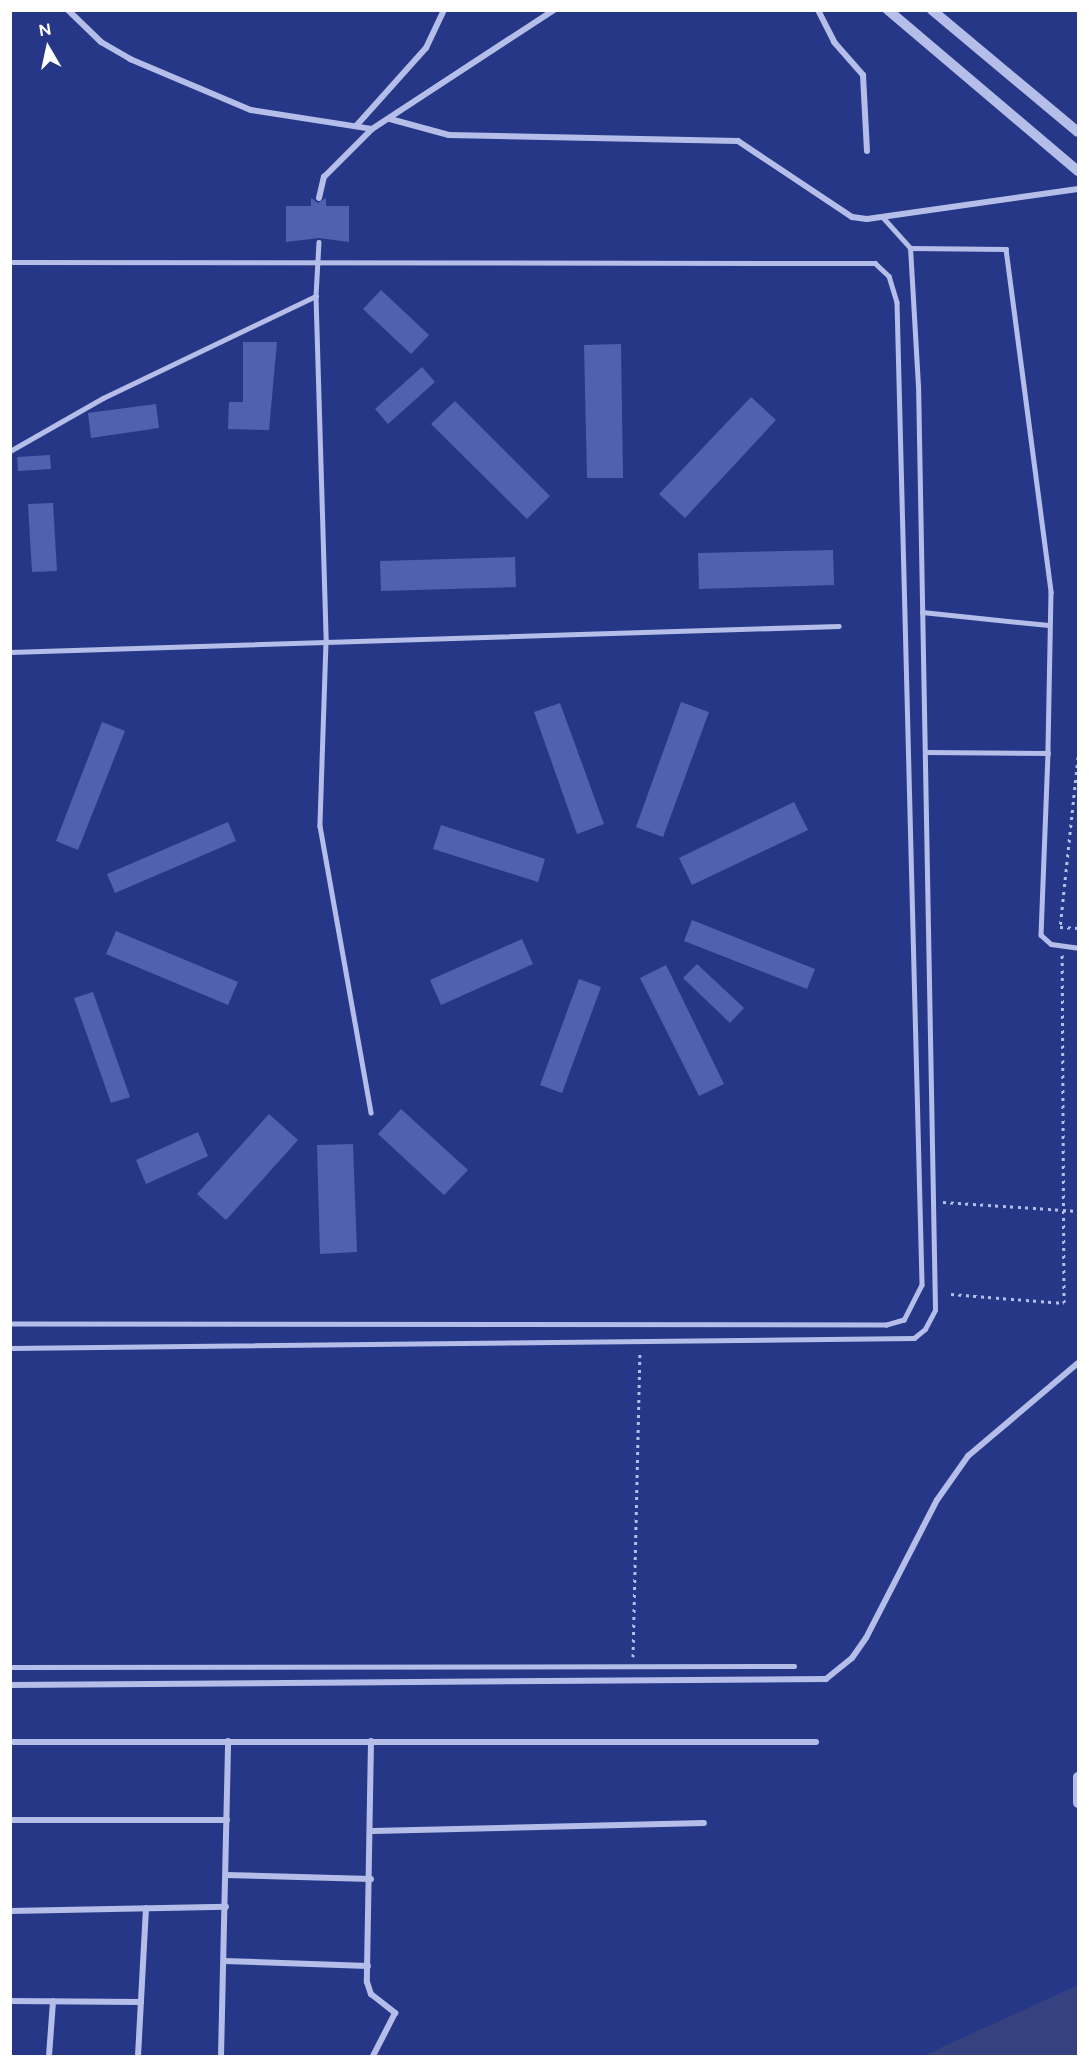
<!DOCTYPE html>
<style>
body{margin:0}
#map{position:relative;width:1089px;height:2067px;overflow:hidden;background:#273788;font-family:Figtree,sans-serif}
div>[style]{position:absolute}
.water>*{inset:0;background:#36427f}
.building>*{inset:0;background:#5061b0}
.path>*{height:3px;margin-top:-1.5px;transform-origin:0;background:repeating-linear-gradient(90deg,#b4bee9 0 3px,transparent 0 7.5px)}
.service>*{height:4.5px;margin:-2.25px;padding:0 2.25px;transform-origin:2.25px;border-radius:2.25px;background:#b4bee9}
.minor>*{height:6px;margin:-3px;padding:0 3px;transform-origin:3px;border-radius:3px;background:#b4bee9}
.tertiary>*{height:10px;margin:-5px;padding:0 5px;transform-origin:5px;border-radius:5px;background:#b4bee9}
span{translate:-50% -50%;white-space:nowrap;text-align:center;line-height:1.15;-webkit-text-stroke:4.5px #273788;paint-order:stroke}
.frame{position:absolute;inset:0;border:12px solid #fff;pointer-events:none}
.north{position:absolute;left:18px;top:18px;width:60px;height:60px;-webkit-text-stroke:4px #273788;paint-order:stroke;rotate:351deg;font-size:16px;font-weight:700;line-height:24px;text-align:center;color:#fff}
.north::after{content:'';display:block;margin:auto;width:21px;height:27px;background:#fff;clip-path:polygon(50% 0,100% 100%,50% 72%,0 100%)}
</style>
<div id="map">
<div class="water">
<i style="clip-path:polygon(1078px 1985px,1078px 2056px,923px 2056px)"></i>
</div>
<div class="building">
<i style="clip-path:polygon(311px 198px,318px 203px,326px 198px,326px 206px,349px 206px,349px 242px,319px 238px,286px 242px,286px 206px,311px 206px)"></i>
<i style="clip-path:polygon(381px 290px,429px 335px,411px 354px,363px 309px)"></i>
<i style="clip-path:polygon(243px 342px,277px 342px,269px 430px,228px 429px,229px 402px,243px 402px)"></i>
<i style="clip-path:polygon(621px 344px,623px 478px,587px 478px,584px 345px)"></i>
<i style="clip-path:polygon(422px 367px,435px 382px,388px 424px,375px 409px)"></i>
<i style="clip-path:polygon(751px 397px,776px 420px,685px 518px,659px 494px)"></i>
<i style="clip-path:polygon(455px 401px,550px 496px,527px 519px,431px 424px)"></i>
<i style="clip-path:polygon(156px 404px,159px 428px,91px 438px,88px 413px)"></i>
<i style="clip-path:polygon(50px 455px,51px 469px,18px 471px,17px 457px)"></i>
<i style="clip-path:polygon(53px 503px,57px 571px,32px 572px,28px 504px)"></i>
<i style="clip-path:polygon(833px 550px,834px 585px,699px 589px,698px 553px)"></i>
<i style="clip-path:polygon(515px 557px,516px 587px,381px 591px,380px 561px)"></i>
<i style="clip-path:polygon(681px 702px,709px 712px,663px 837px,636px 827px)"></i>
<i style="clip-path:polygon(560px 703px,604px 824px,577px 834px,534px 712px)"></i>
<i style="clip-path:polygon(102px 722px,125px 731px,78px 850px,56px 841px)"></i>
<i style="clip-path:polygon(794px 802px,808px 830px,692px 885px,679px 858px)"></i>
<i style="clip-path:polygon(228px 822px,236px 841px,115px 893px,107px 874px)"></i>
<i style="clip-path:polygon(441px 825px,545px 859px,538px 882px,433px 849px)"></i>
<i style="clip-path:polygon(692px 920px,815px 969px,807px 989px,684px 941px)"></i>
<i style="clip-path:polygon(116px 931px,238px 982px,228px 1005px,106px 954px)"></i>
<i style="clip-path:polygon(522px 939px,533px 964px,441px 1005px,430px 980px)"></i>
<i style="clip-path:polygon(697px 964px,744px 1008px,730px 1023px,683px 978px)"></i>
<i style="clip-path:polygon(666px 965px,724px 1084px,699px 1096px,640px 978px)"></i>
<i style="clip-path:polygon(579px 979px,601px 987px,562px 1093px,540px 1085px)"></i>
<i style="clip-path:polygon(93px 992px,130px 1097px,111px 1103px,74px 998px)"></i>
<i style="clip-path:polygon(401px 1109px,468px 1170px,444px 1195px,378px 1134px)"></i>
<i style="clip-path:polygon(269px 1114px,298px 1140px,226px 1220px,197px 1194px)"></i>
<i style="clip-path:polygon(198px 1132px,208px 1156px,146px 1184px,136px 1160px)"></i>
<i style="clip-path:polygon(353px 1144px,357px 1252px,320px 1254px,317px 1145px)"></i>
</div>
<div class="path">
<i style="left:1078px;top:757px;width:171px;rotate:96deg"></i>
<i style="left:1060px;top:927px;width:18px;rotate:3deg"></i>
<i style="left:943px;top:1202px;width:135px;rotate:3.8deg"></i>
<i style="left:951px;top:1294px;width:113px;rotate:4.6deg"></i>
<i style="left:1064px;top:1303px;width:350px;rotate:-90.3deg"></i>
<i style="left:633px;top:1657px;width:305px;rotate:-88.7deg"></i>
</div>
<div class="service">
<i style="left:319px;top:242px;width:54px;rotate:93.2deg"></i>
<i style="left:316px;top:296px;width:346px;rotate:88.3deg"></i>
<i style="left:326px;top:642px;width:184px;rotate:91.9deg"></i>
<i style="left:320px;top:826px;width:291px;rotate:79.9deg"></i>
<i style="left:910px;top:248px;width:96px;rotate:0.6deg"></i>
<i style="left:1006px;top:249px;width:346px;rotate:82.5deg"></i>
<i style="left:1051px;top:592px;width:161px;rotate:91.1deg"></i>
<i style="left:10px;top:262px;width:865px;rotate:0.07deg"></i>
<i style="left:875px;top:263px;width:19px;rotate:43deg"></i>
<i style="left:889px;top:276px;width:27px;rotate:73deg"></i>
<i style="left:897px;top:302px;width:983px;rotate:88.54deg"></i>
<i style="left:922px;top:1285px;width:39px;rotate:117deg"></i>
<i style="left:904px;top:1320px;width:18px;rotate:164deg"></i>
<i style="left:887px;top:1325px;width:877px;rotate:-179.93deg"></i>
<i style="left:10px;top:451px;width:107px;rotate:-29.7deg"></i>
<i style="left:103px;top:398px;width:236px;rotate:-25.6deg"></i>
<i style="left:922px;top:612px;width:127px;rotate:5.9deg"></i>
<i style="left:10px;top:652px;width:829px;rotate:-1.8deg"></i>
<i style="left:925px;top:752px;width:123px;rotate:0.5deg"></i>
<i style="left:1048px;top:753px;width:182px;rotate:92.2deg"></i>
<i style="left:1041px;top:935px;width:13px;rotate:42deg"></i>
<i style="left:1051px;top:944px;width:27px;rotate:8deg"></i>
<i style="left:10px;top:1348px;width:904px;rotate:-0.63deg"></i>
<i style="left:914px;top:1338px;width:14px;rotate:-39deg"></i>
<i style="left:925px;top:1329px;width:21px;rotate:-62deg"></i>
<i style="left:935px;top:1310px;width:924px;rotate:-91.05deg"></i>
<i style="left:918px;top:386px;width:138px;rotate:-93.3deg"></i>
<i style="left:910px;top:248px;width:40px;rotate:-132deg"></i>
<i style="left:10px;top:1667px;width:784px;rotate:-0.07deg"></i>
</div>
<div class="minor">
<i style="left:68px;top:10px;width:46px;rotate:44.1deg"></i>
<i style="left:101px;top:42px;width:34px;rotate:30deg"></i>
<i style="left:130px;top:59px;width:131px;rotate:22.9deg"></i>
<i style="left:251px;top:110px;width:122px;rotate:8.9deg"></i>
<i style="left:818px;top:10px;width:36px;rotate:63deg"></i>
<i style="left:834px;top:42px;width:44px;rotate:48.7deg"></i>
<i style="left:863px;top:75px;width:76px;rotate:87deg"></i>
<i style="left:390px;top:119px;width:61px;rotate:15.2deg"></i>
<i style="left:449px;top:135px;width:289px;rotate:1.2deg"></i>
<i style="left:738px;top:141px;width:137px;rotate:33.7deg"></i>
<i style="left:852px;top:217px;width:15px;rotate:8deg"></i>
<i style="left:867px;top:219px;width:213px;rotate:-8.1deg"></i>
<i style="left:356px;top:126px;width:105px;rotate:-48.1deg"></i>
<i style="left:426px;top:48px;width:42px;rotate:-64.7deg"></i>
<i style="left:319px;top:198px;width:22px;rotate:-77deg"></i>
<i style="left:324px;top:177px;width:68px;rotate:-45deg"></i>
<i style="left:372px;top:129px;width:217px;rotate:-33.2deg"></i>
<i style="left:10px;top:1685px;width:816px;rotate:-0.42deg"></i>
<i style="left:826px;top:1679px;width:33px;rotate:-39deg"></i>
<i style="left:852px;top:1658px;width:24px;rotate:-55deg"></i>
<i style="left:866px;top:1638px;width:155px;rotate:-62.8deg"></i>
<i style="left:937px;top:1500px;width:54px;rotate:-54.8deg"></i>
<i style="left:968px;top:1456px;width:144px;rotate:-40.2deg"></i>
<i style="left:371px;top:1741px;width:241px;rotate:91deg"></i>
<i style="left:367px;top:1982px;width:13px;rotate:72deg"></i>
<i style="left:371px;top:1994px;width:31px;rotate:38deg"></i>
<i style="left:395px;top:2013px;width:48px;rotate:117.1deg"></i>
<i style="left:10px;top:1742px;width:806px"></i>
<i style="left:10px;top:1820px;width:217px"></i>
<i style="left:373px;top:1831px;width:331px;rotate:-1.4deg"></i>
<i style="left:226px;top:1875px;width:145px;rotate:1.6deg"></i>
<i style="left:10px;top:1911px;width:216px;rotate:-1.1deg"></i>
<i style="left:224px;top:1961px;width:144px;rotate:2deg"></i>
<i style="left:10px;top:2001px;width:131px;rotate:0.4deg"></i>
<i style="left:49px;top:2056px;width:55px;rotate:-85.8deg"></i>
<i style="left:138px;top:2056px;width:148px;rotate:-86.9deg"></i>
<i style="left:221px;top:2056px;width:315px;rotate:-88.7deg"></i>
</div>
<div class="tertiary">
<i style="left:888px;top:10px;width:249px;rotate:40.3deg"></i>
<i style="left:932px;top:10px;width:190px;rotate:39.9deg"></i>
<i style="left:1078px;top:1777px;width:26px;rotate:90deg"></i>
</div>
<div class="frame"></div>
<div class="north">N</div>
</div>
